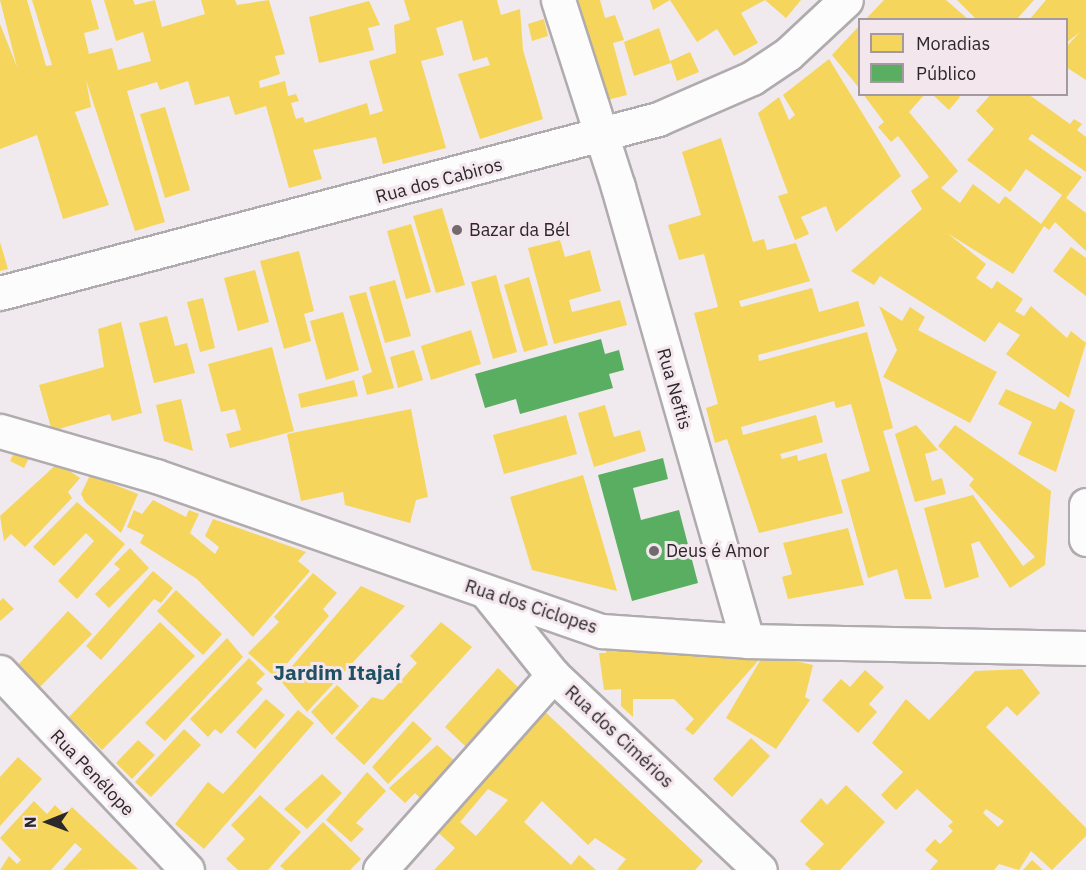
<!DOCTYPE html>
<meta charset="utf-8">
<style>
body{margin:0}
#map{position:relative;width:1086px;height:870px;overflow:hidden;background:#f0e9ed;font-family:"IBM Plex Sans",sans-serif}
div>[style]{position:absolute}
.homes>*{inset:0;background:#f6d55c}
.public>*{inset:0;background:#5aae61}
.roads{filter:drop-shadow(2px 0 #b0abae) drop-shadow(-2px 0 #b0abae) drop-shadow(0 2px #b0abae) drop-shadow(0 -2px #b0abae)}
.minor>*{height:33px;margin:-16.5px;padding:0 16.5px;transform-origin:16.5px;border-radius:16.5px;background:#fdfcfc}
.dots>*{width:16px;height:16px;translate:-50% -50%;box-sizing:border-box;border:3px solid #f3e6ed;border-radius:50%}
span{translate:-50% -50%;white-space:nowrap;text-align:center;line-height:1.15;-webkit-text-stroke:6px #f3e6ed;paint-order:stroke}
.street-label{font-size:18px;color:#2c272a}
.poi-label{font-size:18px;color:#2c272a}
.left{translate:0 -50%;text-align:left}
.quarter-label{font-size:21px;color:#1e5262;font-weight:700}
.legend{position:absolute;left:858px;top:18px;width:210px;height:78px;box-sizing:border-box;background:#f3e6ed;border:2px solid #a39a9f;margin:0;padding:8px 10px;list-style:none;font-size:18px;color:#2c272a}
.legend li{display:flex;align-items:center;gap:12px;height:30px}
.legend b{width:30px;border:2px solid #a39a9f}
.north{position:absolute;left:18px;top:792px;width:60px;height:60px;-webkit-text-stroke:4px #f3e6ed;paint-order:stroke;rotate:269deg;font-size:16px;font-weight:700;line-height:24px;text-align:center;color:#2c272a}
.north::after{content:'';display:block;margin:auto;width:21px;height:27px;background:#2c272a;clip-path:polygon(50% 0,100% 100%,50% 72%,0 100%)}
</style>
<div id="map">
<div class="homes">
<i style="clip-path:polygon(0 0,27px 0,46px 66px,52px 65px,32px 0,91px 0,99px 29px,84px 33px,89px 54px,112px 48px,118px 70px,151px 61px,143px 32px,116px 41px,104px 0,133px 0,135px 5px,155px 0,162px 27px,205px 14px,201px 0,235px 0,237px 5px,269px 0,285px 54px,275px 56px,280px 74px,259px 81px,260px 88px,285px 81px,288px 96px,296px 94px,299px 101px,291px 103px,296px 119px,303px 117px,305px 123px,367px 103px,370px 115px,383px 111px,369px 61px,396px 53px,394px 25px,410px 20px,404px 0,497px 0,501px 15px,520px 9px,523px 50px,543px 119px,480px 139px,458px 74px,490px 65px,487px 57px,473px 61px,462px 20px,436px 28px,444px 55px,421px 61px,446px 148px,383px 164px,376px 137px,323px 148px,313px 150px,322px 179px,289px 188px,266px 106px,235px 115px,229px 96px,195px 105px,188px 81px,160px 90px,157px 82px,127px 91px,165px 222px,135px 231px,86px 80px,91px 107px,75px 112px,109px 205px,63px 219px,37px 135px,0 149px,0 24px,17px 67px)"></i>
<i style="clip-path:polygon(567px 0,600px 0,605px 18px,615px 15px,624px 40px,613px 43px,627px 95px,599px 102px)"></i>
<i style="clip-path:polygon(650px 0,670px 0,653px 10px)"></i>
<i style="clip-path:polygon(670px 0,801px 0,786px 18px,765px 0,741px 13px,758px 43px,734px 56px,717px 29px,697px 42px)"></i>
<i style="clip-path:polygon(884px 0,946px 0,969px 20px,865px 20px)"></i>
<i style="clip-path:polygon(957px 0,1034px 0,1016px 20px,977px 20px)"></i>
<i style="clip-path:polygon(1046px 0,1086px 0,1086px 80px,1066px 67px,1066px 47px,1080px 32px,1066px 43px,1066px 20px,1029px 20px)"></i>
<i style="clip-path:polygon(369px 1px,380px 25px,368px 28px,374px 50px,319px 63px,309px 17px)"></i>
<i style="clip-path:polygon(544px 19px,548px 36px,532px 41px,528px 24px)"></i>
<i style="clip-path:polygon(860px 25px,860px 89px,832px 55px)"></i>
<i style="clip-path:polygon(659px 28px,670px 61px,690px 52px,699px 72px,677px 81px,671px 63px,634px 76px,624px 42px)"></i>
<i style="clip-path:polygon(829px 59px,901px 176px,836px 232px,826px 206px,801px 217px,809px 234px,795px 240px,778px 196px,788px 193px,758px 113px,779px 97px,789px 120px,795px 115px,783px 95px)"></i>
<i style="clip-path:polygon(863px 94px,925px 94px,909px 112px,958px 171px,941px 188px,960px 203px,973px 184px,999px 204px,1005px 196px,1041px 224px,1062px 195px,1026px 169px,1010px 192px,967px 160px,994px 129px,976px 111px,991px 94px,1028px 94px,1070px 124px,1074px 119px,1082px 124px,1077px 130px,1086px 137px,1086px 172px,1032px 134px,1028px 139px,1082px 177px,1066px 198px,1086px 213px,1086px 251px,1055px 222px,1049px 230px,1044px 226px,1013px 274px,947px 233px,986px 264px,976px 278px,992px 289px,997px 281px,1023px 299px,1015px 311px,1024px 316px,1031px 306px,1067px 338px,1071px 331px,1086px 343px,1069px 398px,1006px 354px,1020px 335px,999px 322px,985px 342px,880px 276px,874px 285px,851px 271px,922px 209px,911px 191px,929px 177px,898px 136px,891px 142px,878px 127px,884px 122px)"></i>
<i style="clip-path:polygon(932px 94px,958px 94px,960px 97px,949px 110px)"></i>
<i style="clip-path:polygon(165px 107px,190px 190px,165px 198px,140px 114px)"></i>
<i style="clip-path:polygon(721px 138px,753px 242px,764px 239px,767px 250px,796px 243px,810px 281px,739px 301px,741px 307px,812px 288px,819px 312px,858px 301px,865px 326px,758px 355px,759px 361px,867px 332px,893px 428px,883px 431px,932px 599px,905px 599px,897px 569px,868px 578px,841px 480px,870px 471px,851px 404px,836px 408px,834px 401px,741px 427px,743px 435px,816px 415px,823px 442px,780px 454px,782px 459px,797px 455px,798px 461px,826px 453px,843px 513px,759px 533px,727px 439px,715px 443px,706px 408px,718px 404px,694px 313px,718px 307px,704px 254px,679px 260px,668px 225px,701px 215px,682px 152px)"></i>
<i style="clip-path:polygon(442px 208px,465px 285px,436px 293px,413px 216px)"></i>
<i style="clip-path:polygon(411px 224px,431px 292px,406px 299px,387px 231px)"></i>
<i style="clip-path:polygon(560px 240px,565px 257px,590px 250px,601px 291px,569px 300px,572px 312px,620px 300px,627px 325px,554px 344px,528px 248px)"></i>
<i style="clip-path:polygon(0 242px,8px 269px,0 271px)"></i>
<i style="clip-path:polygon(1071px 247px,1086px 258px,1086px 296px,1053px 271px)"></i>
<i style="clip-path:polygon(299px 251px,314px 311px,304px 314px,311px 341px,284px 349px,260px 261px)"></i>
<i style="clip-path:polygon(255px 270px,269px 322px,238px 331px,224px 278px)"></i>
<i style="clip-path:polygon(496px 275px,517px 352px,493px 359px,471px 282px)"></i>
<i style="clip-path:polygon(529px 277px,548px 345px,524px 352px,504px 285px)"></i>
<i style="clip-path:polygon(395px 280px,411px 336px,385px 343px,369px 287px)"></i>
<i style="clip-path:polygon(366px 292px,394px 388px,367px 395px,362px 376px,372px 372px,349px 296px)"></i>
<i style="clip-path:polygon(203px 298px,215px 348px,200px 352px,187px 302px)"></i>
<i style="clip-path:polygon(879px 306px,902px 321px,910px 307px,925px 317px,918px 330px,997px 372px,970px 423px,883px 377px,897px 350px)"></i>
<i style="clip-path:polygon(343px 312px,359px 370px,326px 380px,310px 321px)"></i>
<i style="clip-path:polygon(167px 316px,175px 346px,187px 343px,195px 373px,154px 383px,139px 323px)"></i>
<i style="clip-path:polygon(121px 322px,142px 413px,112px 421px,110px 414px,52px 431px,39px 385px,104px 367px,98px 329px)"></i>
<i style="clip-path:polygon(471px 330px,481px 364px,431px 380px,421px 346px)"></i>
<i style="clip-path:polygon(272px 347px,294px 431px,230px 448px,226px 434px,241px 430px,235px 409px,221px 412px,208px 364px)"></i>
<i style="clip-path:polygon(414px 350px,423px 380px,398px 388px,390px 357px)"></i>
<i style="clip-path:polygon(354px 380px,358px 396px,301px 408px,298px 394px)"></i>
<i style="clip-path:polygon(1006px 389px,1055px 410px,1060px 401px,1075px 410px,1056px 472px,1018px 454px,1032px 422px,998px 404px)"></i>
<i style="clip-path:polygon(181px 399px,193px 451px,164px 441px,156px 405px)"></i>
<i style="clip-path:polygon(605px 405px,614px 437px,640px 430px,646px 451px,594px 467px,578px 413px)"></i>
<i style="clip-path:polygon(411px 409px,428px 497px,416px 500px,410px 523px,345px 505px,343px 492px,301px 501px,287px 434px)"></i>
<i style="clip-path:polygon(566px 415px,577px 454px,504px 474px,493px 435px)"></i>
<i style="clip-path:polygon(916px 425px,938px 450px,925px 454px,932px 481px,942px 478px,946px 494px,915px 502px,895px 434px)"></i>
<i style="clip-path:polygon(955px 425px,1051px 491px,1045px 565px,1010px 588px,979px 541px,971px 544px,979px 577px,945px 588px,924px 508px,973px 495px,1023px 566px,1035px 557px,969px 485px,974px 479px,938px 446px)"></i>
<i style="clip-path:polygon(17px 447px,31px 454px,24px 468px,10px 461px)"></i>
<i style="clip-path:polygon(58px 463px,80px 478px,68px 492px,72px 498px,25px 547px,11px 534px,4px 541px,0 516px)"></i>
<i style="clip-path:polygon(90px 475px,138px 494px,121px 533px,85px 502px,81px 494px)"></i>
<i style="clip-path:polygon(583px 475px,617px 591px,532px 570px,510px 497px)"></i>
<i style="clip-path:polygon(153px 500px,186px 517px,189px 510px,199px 514px,190px 533px,215px 554px,219px 547px,205px 536px,213px 519px,306px 552px,298px 561px,310px 571px,253px 637px,197px 579px,140px 543px,144px 535px,127px 527px,134px 510px,142px 514px)"></i>
<i style="clip-path:polygon(77px 502px,125px 544px,77px 599px,58px 581px,94px 541px,86px 533px,54px 566px,33px 547px)"></i>
<i style="clip-path:polygon(848px 528px,864px 585px,788px 599px,782px 577px,792px 574px,783px 543px)"></i>
<i style="clip-path:polygon(130px 548px,149px 568px,109px 608px,95px 594px,120px 569px,114px 564px)"></i>
<i style="clip-path:polygon(153px 571px,173px 588px,161px 603px,154px 599px,101px 660px,86px 646px)"></i>
<i style="clip-path:polygon(313px 573px,337px 593px,323px 609px,329px 616px,275px 677px,248px 653px,279px 622px,274px 617px)"></i>
<i style="clip-path:polygon(361px 586px,405px 606px,307px 712px,280px 680px)"></i>
<i style="clip-path:polygon(176px 590px,222px 634px,203px 655px,157px 611px)"></i>
<i style="clip-path:polygon(3px 598px,14px 609px,0 621px,0 601px)"></i>
<i style="clip-path:polygon(68px 611px,92px 634px,39px 688px,17px 666px)"></i>
<i style="clip-path:polygon(160px 622px,195px 656px,102px 750px,69px 717px)"></i>
<i style="clip-path:polygon(441px 622px,472px 647px,364px 765px,335px 738px,372px 697px,383px 700px,417px 663px,410px 656px)"></i>
<i style="clip-path:polygon(227px 638px,243px 657px,165px 741px,145px 723px)"></i>
<i style="clip-path:polygon(606px 646px,764px 654px,693px 735px,685px 729px,694px 719px,674px 699px,633px 699px,633px 717px,621px 706px,621px 689px,604px 690px,599px 653px,606px 653px)"></i>
<i style="clip-path:polygon(764px 654px,813px 665px,805px 697px,810px 700px,776px 749px,726px 718px)"></i>
<i style="clip-path:polygon(249px 658px,265px 674px,256px 683px,263px 689px,221px 734px,215px 729px,208px 737px,190px 719px)"></i>
<i style="clip-path:polygon(498px 668px,519px 688px,465px 746px,445px 727px)"></i>
<i style="clip-path:polygon(evenodd,1022px 669px,1040px 693px,1017px 716px,1007px 706px,986px 727px,1086px 828px,1086px 836px,1052px 870px,1031px 851px,1019px 870px,999px 864px,994px 870px,930px 870px,938px 861px,925px 850px,935px 839px,940px 844px,953px 831px,948px 826px,953px 822px,917px 789px,896px 810px,881px 795px,903px 772px,872px 743px,906px 699px,929px 720px,975px 671px,1022px 669px,986px 809px,1004px 821px,998px 827px,983px 813px,986px 809px)"></i>
<i style="clip-path:polygon(865px 670px,884px 687px,869px 704px,877px 712px,858px 733px,822px 700px,841px 679px,850px 687px)"></i>
<i style="clip-path:polygon(337px 685px,359px 706px,332px 735px,311px 712px)"></i>
<i style="clip-path:polygon(266px 699px,285px 715px,255px 749px,236px 732px)"></i>
<i style="clip-path:polygon(evenodd,541px 708px,703px 861px,695px 870px,617px 870px,626px 859px,595px 838px,588px 845px,542px 801px,524px 822px,571px 865px,579px 855px,596px 870px,434px 870px,455px 848px,431px 826px,541px 708px,488px 789px,508px 800px,476px 836px,460px 822px,488px 789px)"></i>
<i style="clip-path:polygon(298px 710px,314px 723px,204px 849px,175px 824px,208px 782px,223px 794px)"></i>
<i style="clip-path:polygon(413px 721px,432px 739px,388px 784px,372px 767px)"></i>
<i style="clip-path:polygon(184px 729px,201px 745px,151px 797px,135px 782px)"></i>
<i style="clip-path:polygon(751px 738px,770px 756px,732px 797px,713px 779px)"></i>
<i style="clip-path:polygon(138px 740px,155px 755px,132px 779px,116px 763px)"></i>
<i style="clip-path:polygon(437px 745px,457px 763px,422px 800px,415px 793px,405px 803px,389px 788px)"></i>
<i style="clip-path:polygon(18px 757px,42px 779px,0 826px,0 777px)"></i>
<i style="clip-path:polygon(367px 772px,386px 791px,356px 823px,364px 829px,351px 842px,326px 820px)"></i>
<i style="clip-path:polygon(322px 774px,342px 793px,307px 829px,284px 809px)"></i>
<i style="clip-path:polygon(846px 785px,885px 822px,840px 870px,811px 870px,805px 864px,824px 844px,800px 821px,821px 798px,827px 805px)"></i>
<i style="clip-path:polygon(260px 795px,301px 832px,268px 870px,238px 870px,226px 859px,245px 839px,231px 825px)"></i>
<i style="clip-path:polygon(34px 801px,47px 814px,55px 805px,65px 815px,72px 807px,138px 869px,63px 870px,82px 849px,75px 843px,51px 870px,0 870px,9px 856px,17px 864px,21px 860px,0 838px)"></i>
<i style="clip-path:polygon(323px 822px,361px 859px,350px 870px,285px 870px,280px 866px)"></i>
<i style="clip-path:polygon(1032px 860px,1043px 870px,1023px 870px)"></i>
</div>
<div class="public">
<i style="clip-path:polygon(601px 339px,605px 354px,619px 350px,624px 370px,609px 374px,613px 388px,520px 414px,516px 399px,485px 408px,475px 374px)"></i>
<i style="clip-path:polygon(663px 458px,668px 479px,633px 488px,641px 520px,679px 510px,698px 583px,632px 601px,598px 475px)"></i>
</div>
<div class="roads">
<div class="minor">
<i style="left:558px;top:0;width:196px;rotate:72.2deg"></i>
<i style="left:618px;top:187px;width:472px;rotate:74.1deg"></i>
<i style="left:0;top:293px;width:681px;rotate:-14.81deg"></i>
<i style="left:658px;top:119px;width:103px;rotate:-23.6deg"></i>
<i style="left:752px;top:78px;width:43px;rotate:-33.7deg"></i>
<i style="left:788px;top:54px;width:79px;rotate:-43deg"></i>
<i style="left:0;top:431px;width:162px;rotate:16.1deg"></i>
<i style="left:156px;top:476px;width:472px;rotate:19.2deg"></i>
<i style="left:602px;top:631px;width:145px;rotate:3.9deg"></i>
<i style="left:747px;top:641px;width:339px;rotate:1.2deg"></i>
<i style="left:1086px;top:505px;width:34px;rotate:90deg"></i>
<i style="left:488px;top:594px;width:104px;rotate:51.3deg"></i>
<i style="left:553px;top:675px;width:284px;rotate:43.3deg"></i>
<i style="left:0;top:672px;width:272px;rotate:46.6deg"></i>
<i style="left:380px;top:870px;width:261px;rotate:-48.4deg"></i>
</div>
</div>
<div class="dots">
<i style="left:457px;top:230px;background:#716b6e"></i>
<i style="left:654px;top:551px;background:#716b6e"></i>
</div>
<div class="street-label">
<span style="left:439px;top:181px;rotate:-15deg">Rua dos Cabiros</span>
<span style="left:674px;top:389px;rotate:74deg">Rua Neftis</span>
<span style="left:531px;top:607px;rotate:18deg">Rua dos Ciclopes</span>
<span style="left:619px;top:737px;rotate:43deg">Rua dos Cimérios</span>
<span style="left:92px;top:773px;rotate:46deg">Rua Penélope</span>
</div>
<div class="poi-label">
<span class="left" style="left:469px;top:230px">Bazar da Bél</span>
<span class="left" style="left:666px;top:551px">Deus é Amor</span>
</div>
<div class="quarter-label">
<span style="left:337px;top:672px">Jardim Itajaí</span>
</div>
<ul class="legend">
<li><b style="height:16px;background:#f6d55c"></b>Moradias</li>
<li><b style="height:16px;background:#5aae61"></b>Público</li>
</ul>
<div class="north">N</div>
</div>
